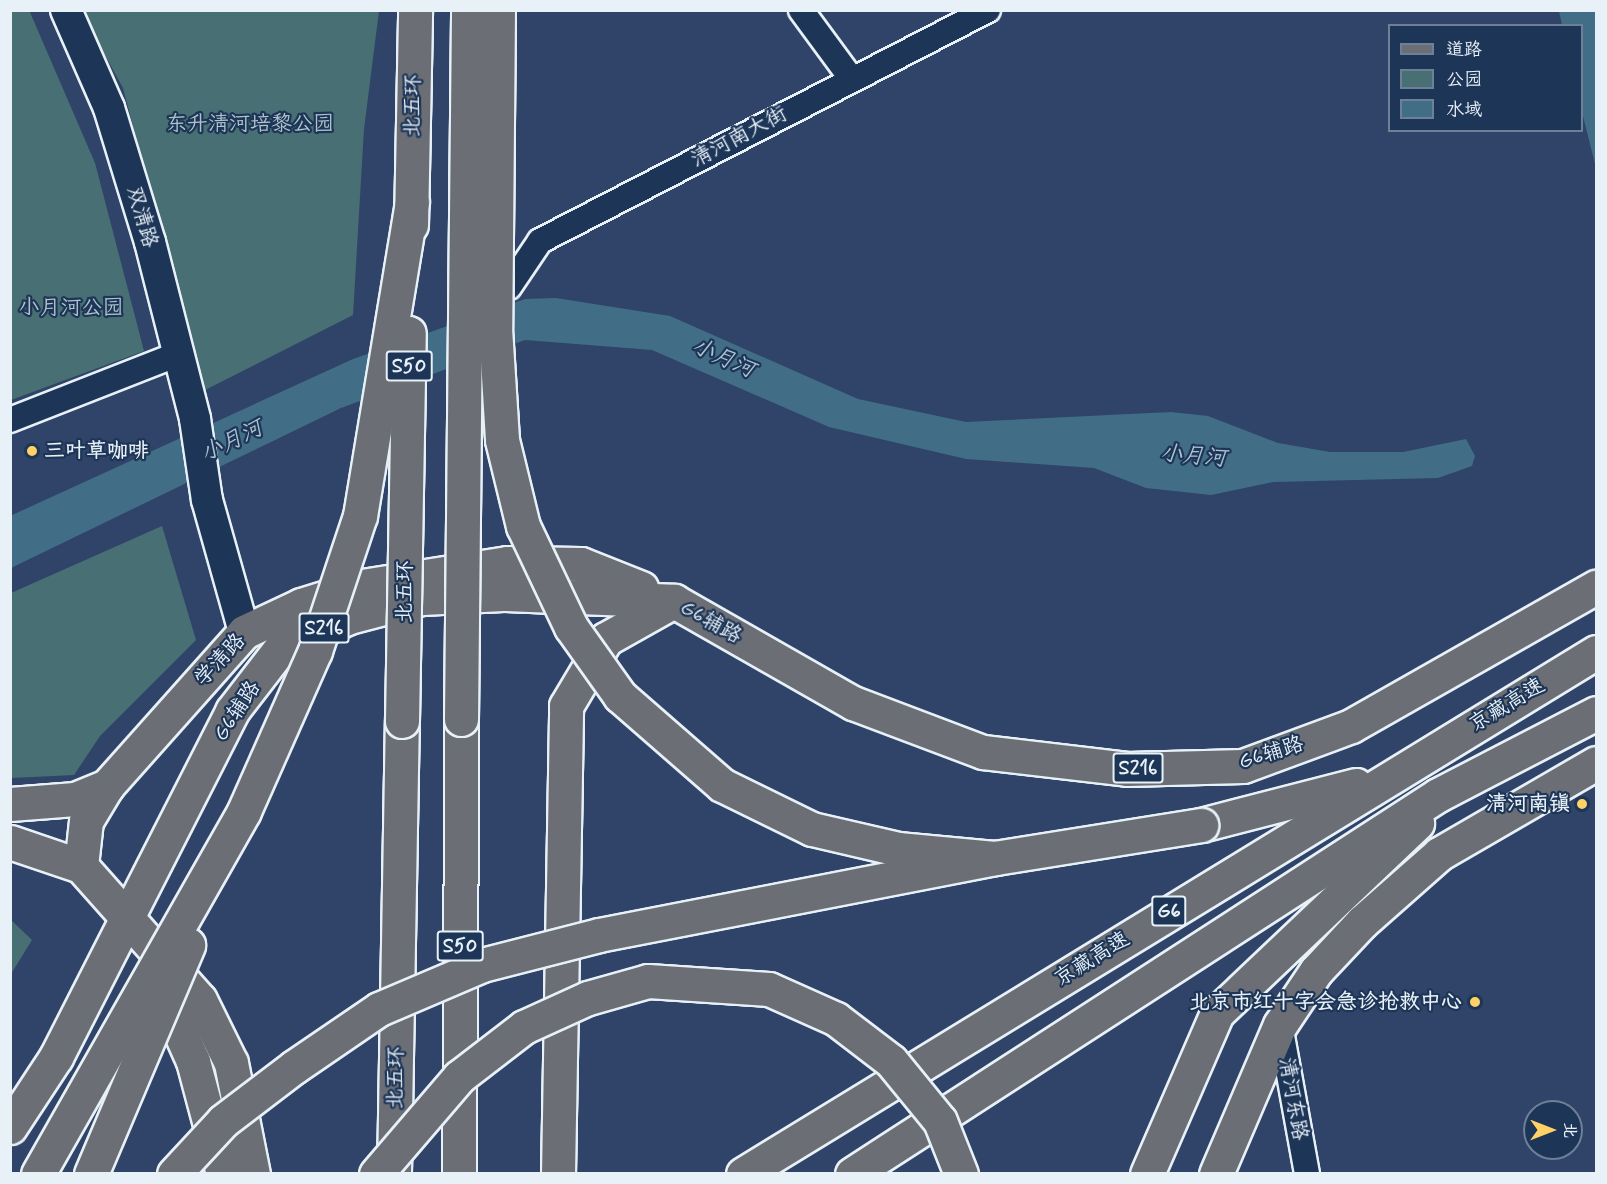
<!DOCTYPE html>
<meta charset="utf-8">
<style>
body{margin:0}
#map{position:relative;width:1607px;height:1184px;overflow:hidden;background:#2f4468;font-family:Mynerve,"LXGW WenKai TC",sans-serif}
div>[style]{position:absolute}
.green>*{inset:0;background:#487074}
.water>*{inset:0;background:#416d87}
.roads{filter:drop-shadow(2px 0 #e8f1f8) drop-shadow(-2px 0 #e8f1f8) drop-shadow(0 2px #e8f1f8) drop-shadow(0 -2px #e8f1f8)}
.minor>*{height:24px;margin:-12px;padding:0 12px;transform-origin:12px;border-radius:12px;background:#1d3557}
.tertiary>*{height:30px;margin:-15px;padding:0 15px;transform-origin:15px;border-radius:15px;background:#1d3557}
.primary>*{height:33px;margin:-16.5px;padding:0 16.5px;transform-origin:16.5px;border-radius:16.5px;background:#6b6f75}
.motorway>*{height:33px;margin:-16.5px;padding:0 16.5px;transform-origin:16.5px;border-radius:16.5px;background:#6b6f75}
.bridges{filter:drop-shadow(2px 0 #e8f1f8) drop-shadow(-2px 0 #e8f1f8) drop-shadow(0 2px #e8f1f8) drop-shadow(0 -2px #e8f1f8)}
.motorway-bridge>*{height:33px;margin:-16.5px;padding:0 16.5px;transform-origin:16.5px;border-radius:16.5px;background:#6b6f75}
.dots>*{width:16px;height:16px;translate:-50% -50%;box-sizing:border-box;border:3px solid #1d3557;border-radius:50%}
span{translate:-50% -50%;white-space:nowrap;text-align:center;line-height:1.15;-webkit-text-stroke:4.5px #1d3557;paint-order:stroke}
.shield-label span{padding:2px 4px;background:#1d3557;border:2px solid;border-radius:4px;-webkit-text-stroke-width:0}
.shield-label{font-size:20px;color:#e8f1f8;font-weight:700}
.street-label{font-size:21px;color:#e8f1f8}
.park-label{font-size:21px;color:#b0c4ca}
.poi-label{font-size:21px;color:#e8f1f8;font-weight:700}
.left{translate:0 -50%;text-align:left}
.right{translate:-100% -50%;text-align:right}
.water-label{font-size:22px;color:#aec3d0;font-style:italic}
.frame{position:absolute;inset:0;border:12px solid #e8f1f8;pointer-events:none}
.legend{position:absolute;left:1388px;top:24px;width:195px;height:108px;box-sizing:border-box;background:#1d3557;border:2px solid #6e8097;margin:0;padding:8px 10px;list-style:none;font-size:18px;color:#e8f1f8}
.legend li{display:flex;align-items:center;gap:12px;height:30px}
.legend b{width:30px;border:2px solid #6e8097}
.north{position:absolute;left:1523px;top:1100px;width:60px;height:60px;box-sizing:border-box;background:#1d3557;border:2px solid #6e8097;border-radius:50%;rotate:90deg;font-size:16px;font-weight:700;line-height:24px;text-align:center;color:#e8f1f8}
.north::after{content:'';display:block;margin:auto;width:21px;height:27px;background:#ffd166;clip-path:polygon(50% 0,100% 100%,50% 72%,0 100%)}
</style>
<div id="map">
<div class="green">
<i style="clip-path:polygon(29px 10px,95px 163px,144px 351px,11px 400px,10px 11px)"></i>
<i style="clip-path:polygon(81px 11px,379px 11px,364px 129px,353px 315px,203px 391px,123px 88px)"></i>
<i style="clip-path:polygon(162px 526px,196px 640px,100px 736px,74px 775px,11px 778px,11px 593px)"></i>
<i style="clip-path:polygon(11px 920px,32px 940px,11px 974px,10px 974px)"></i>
</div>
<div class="water">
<i style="clip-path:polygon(1559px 11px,1596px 11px,1596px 168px,1582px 112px,1582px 26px,1562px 25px)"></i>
<i style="clip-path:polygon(556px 298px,670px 316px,858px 399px,966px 422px,1171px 412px,1208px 416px,1278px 443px,1330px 452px,1403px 452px,1466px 439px,1475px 456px,1472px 466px,1438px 478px,1273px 482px,1211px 495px,1146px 488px,1094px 468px,966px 459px,829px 427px,652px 350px,525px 340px,341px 408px,11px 568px,10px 516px,353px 359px,525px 299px)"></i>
</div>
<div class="roads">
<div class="minor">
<i style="left:801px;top:10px;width:84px;rotate:53.7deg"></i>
<i style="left:509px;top:287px;width:55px;rotate:-56deg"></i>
<i style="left:540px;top:241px;width:504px;rotate:-27.28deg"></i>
<i style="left:10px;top:420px;width:180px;rotate:-21.4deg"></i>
<i style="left:1280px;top:1025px;width:151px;rotate:79.7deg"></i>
</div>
<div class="tertiary">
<i style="left:66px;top:10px;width:107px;rotate:66.3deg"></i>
<i style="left:109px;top:108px;width:140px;rotate:73deg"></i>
<i style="left:150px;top:242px;width:183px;rotate:75.7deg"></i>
<i style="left:195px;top:419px;width:82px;rotate:81.6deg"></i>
<i style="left:207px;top:500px;width:137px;rotate:74.3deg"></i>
</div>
<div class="primary">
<i style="left:10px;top:804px;width:65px;rotate:-4.4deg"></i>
<i style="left:75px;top:799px;width:35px;rotate:-22deg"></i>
<i style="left:107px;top:786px;width:206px;rotate:-48.3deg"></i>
<i style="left:244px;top:632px;width:63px;rotate:-25.3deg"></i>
<i style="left:301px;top:605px;width:64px;rotate:-17.3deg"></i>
<i style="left:362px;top:586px;width:147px;rotate:-9deg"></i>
<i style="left:507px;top:563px;width:74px;rotate:0.8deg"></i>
<i style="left:581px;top:564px;width:65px;rotate:21.8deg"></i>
<i style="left:10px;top:842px;width:75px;rotate:18.7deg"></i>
<i style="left:81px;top:866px;width:179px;rotate:48.4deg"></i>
<i style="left:200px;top:1000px;width:70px;rotate:63.8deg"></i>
<i style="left:231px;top:1063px;width:113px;rotate:78.8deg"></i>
<i style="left:81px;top:866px;width:45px;rotate:-83.7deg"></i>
<i style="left:86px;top:821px;width:41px;rotate:-59deg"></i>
<i style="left:156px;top:978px;width:91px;rotate:66deg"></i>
<i style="left:193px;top:1061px;width:117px;rotate:75.1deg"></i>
<i style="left:10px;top:1127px;width:84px;rotate:-56.7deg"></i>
<i style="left:56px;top:1057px;width:388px;rotate:-63deg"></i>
<i style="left:232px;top:711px;width:78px;rotate:-52.3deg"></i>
<i style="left:280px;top:649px;width:76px;rotate:-24.9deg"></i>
<i style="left:349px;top:617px;width:75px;rotate:-14.6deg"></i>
<i style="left:422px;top:598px;width:81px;rotate:-2.8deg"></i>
<i style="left:503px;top:594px;width:171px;rotate:2.3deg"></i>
<i style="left:674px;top:601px;width:206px;rotate:29.7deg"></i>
<i style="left:853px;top:703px;width:139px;rotate:20.7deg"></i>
<i style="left:983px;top:752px;width:145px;rotate:6.7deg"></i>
<i style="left:1127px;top:769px;width:116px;rotate:-1.5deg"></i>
<i style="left:1243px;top:766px;width:115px;rotate:-20.3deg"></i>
<i style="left:1351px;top:726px;width:282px;rotate:-29.6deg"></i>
<i style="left:558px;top:1174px;width:468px;rotate:-89deg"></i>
<i style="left:566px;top:706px;width:78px;rotate:-59.2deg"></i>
<i style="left:606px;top:639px;width:78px;rotate:-29.2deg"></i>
<i style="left:1216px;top:1174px;width:162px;rotate:-66.8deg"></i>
<i style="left:1280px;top:1025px;width:65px;rotate:-56.3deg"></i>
<i style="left:1316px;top:971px;width:67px;rotate:-46.8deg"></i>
<i style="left:1362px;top:922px;width:103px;rotate:-41.4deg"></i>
<i style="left:1439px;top:854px;width:181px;rotate:-30.1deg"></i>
</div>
<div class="motorway">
<i style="left:1201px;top:825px;width:160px;rotate:-14.5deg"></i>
<i style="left:394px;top:1172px;width:451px;rotate:-89deg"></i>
<i style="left:459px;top:1174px;width:455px;rotate:-89.7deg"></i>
<i style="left:743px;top:1174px;width:1000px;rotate:-31.46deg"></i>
<i style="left:852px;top:1174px;width:698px;rotate:-32.89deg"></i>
<i style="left:1438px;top:795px;width:178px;rotate:-27.4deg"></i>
<i style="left:1147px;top:1174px;width:176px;rotate:-66.5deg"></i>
<i style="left:1217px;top:1013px;width:276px;rotate:-43.5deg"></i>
</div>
</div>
<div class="bridges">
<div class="motorway-bridge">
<i style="left:498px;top:10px;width:318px;rotate:90.5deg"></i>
<i style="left:495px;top:328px;width:112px;rotate:86.4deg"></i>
<i style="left:502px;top:440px;width:89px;rotate:76.3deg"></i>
<i style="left:523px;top:526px;width:112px;rotate:64.6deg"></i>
<i style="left:571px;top:627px;width:85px;rotate:54.6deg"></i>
<i style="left:620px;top:696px;width:135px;rotate:41.1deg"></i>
<i style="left:722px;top:785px;width:100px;rotate:26.1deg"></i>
<i style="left:812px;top:829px;width:88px;rotate:13.1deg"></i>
<i style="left:898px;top:849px;width:97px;rotate:5.3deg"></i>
<i style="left:411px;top:225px;width:215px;rotate:-88.9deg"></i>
<i style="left:461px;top:719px;width:709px;rotate:-89.43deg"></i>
<i style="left:402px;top:721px;width:388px;rotate:-89deg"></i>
<i style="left:38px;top:1174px;width:417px;rotate:-60.4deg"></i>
<i style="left:244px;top:811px;width:175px;rotate:-66.1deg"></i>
<i style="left:315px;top:651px;width:142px;rotate:-71.6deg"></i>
<i style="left:360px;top:516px;width:318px;rotate:-80.6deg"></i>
<i style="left:91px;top:1174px;width:249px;rotate:-67deg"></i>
<i style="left:174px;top:1174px;width:72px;rotate:-47.2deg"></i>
<i style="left:223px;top:1121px;width:89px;rotate:-37.3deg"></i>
<i style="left:294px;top:1067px;width:103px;rotate:-34.3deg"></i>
<i style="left:379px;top:1009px;width:112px;rotate:-23.1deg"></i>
<i style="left:482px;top:965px;width:121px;rotate:-14.4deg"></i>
<i style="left:599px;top:935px;width:403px;rotate:-11deg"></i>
<i style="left:995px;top:858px;width:209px;rotate:-9.1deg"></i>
<i style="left:376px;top:1174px;width:128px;rotate:-49.4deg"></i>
<i style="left:459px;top:1077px;width:82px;rotate:-37.6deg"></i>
<i style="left:524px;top:1027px;width:70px;rotate:-24.4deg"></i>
<i style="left:588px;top:998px;width:62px;rotate:-15.8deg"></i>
<i style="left:648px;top:981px;width:121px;rotate:3.8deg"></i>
<i style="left:769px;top:989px;width:73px;rotate:24.1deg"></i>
<i style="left:836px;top:1019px;width:69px;rotate:37.4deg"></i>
<i style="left:891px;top:1061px;width:77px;rotate:50.8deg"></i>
<i style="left:940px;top:1121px;width:57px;rotate:68.4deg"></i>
</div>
</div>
<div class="dots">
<i style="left:32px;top:451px;background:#ffd166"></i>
<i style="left:1582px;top:804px;background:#ffd166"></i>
<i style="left:1475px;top:1002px;background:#ffd166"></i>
</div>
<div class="shield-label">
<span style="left:409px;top:366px">S50</span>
<span style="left:324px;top:628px">S216</span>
<span style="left:1138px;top:768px">S216</span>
<span style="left:1169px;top:911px">G6</span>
<span style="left:460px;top:946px">S50</span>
</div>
<div class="street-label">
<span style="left:413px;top:106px;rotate:-89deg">北五环</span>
<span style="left:739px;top:137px;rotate:-28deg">清河南大街</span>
<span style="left:142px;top:217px;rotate:74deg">双清路</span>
<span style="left:405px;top:592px;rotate:-89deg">北五环</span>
<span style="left:711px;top:622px;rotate:29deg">G6辅路</span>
<span style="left:220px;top:660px;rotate:-47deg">学清路</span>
<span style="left:1507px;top:705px;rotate:-31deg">京藏高速</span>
<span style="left:237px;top:711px;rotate:-57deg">G6辅路</span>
<span style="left:1271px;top:753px;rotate:-17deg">G6辅路</span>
<span style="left:1092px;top:959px;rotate:-32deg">京藏高速</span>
<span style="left:396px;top:1078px;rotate:-89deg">北五环</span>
<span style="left:1293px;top:1099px;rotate:80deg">清河东路</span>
</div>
<div class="park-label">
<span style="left:250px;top:124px">东升清河培黎公园</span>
<span style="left:71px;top:308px">小月河公园</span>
</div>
<div class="poi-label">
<span class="left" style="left:44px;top:451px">三叶草咖啡</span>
<span class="right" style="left:1570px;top:804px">清河南镇</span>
<span class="right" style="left:1462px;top:1002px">北京市红十字会急诊抢救中心</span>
</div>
<div class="water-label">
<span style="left:723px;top:359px;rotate:24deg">小月河</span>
<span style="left:232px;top:442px;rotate:-26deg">小月河</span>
<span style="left:1193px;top:457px;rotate:5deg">小月河</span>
</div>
<div class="frame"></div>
<ul class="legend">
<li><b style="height:8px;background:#6b6f75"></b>道路</li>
<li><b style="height:16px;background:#487074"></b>公园</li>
<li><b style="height:16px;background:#416d87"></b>水域</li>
</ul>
<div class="north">北</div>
</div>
